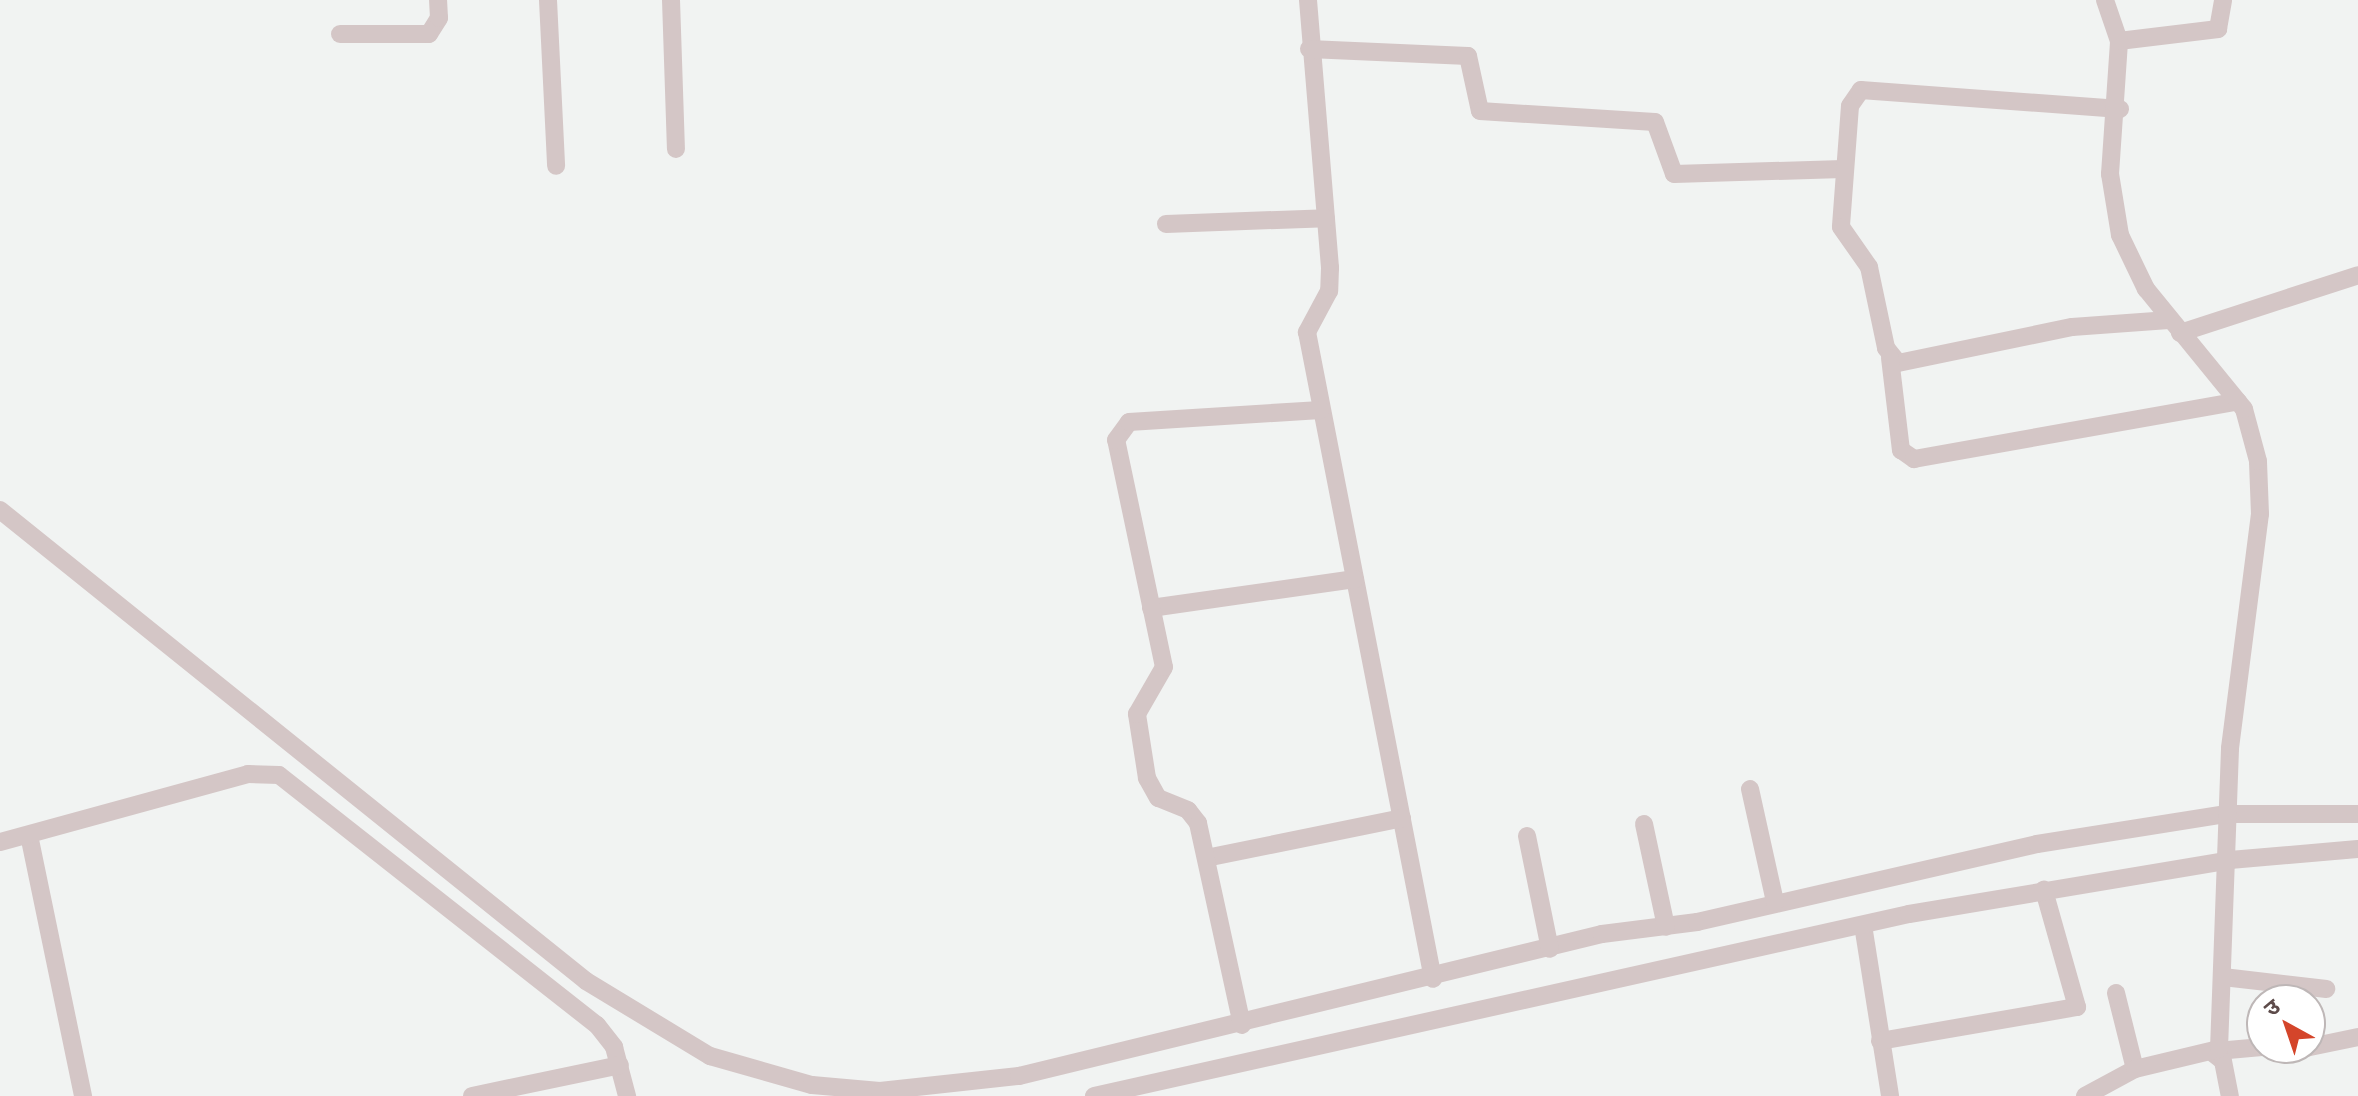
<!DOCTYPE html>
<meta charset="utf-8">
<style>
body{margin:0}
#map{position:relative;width:2358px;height:1096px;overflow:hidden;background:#f1f3f2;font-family:Ubuntu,"Noto Sans Devanagari",sans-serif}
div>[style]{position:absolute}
.minor>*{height:18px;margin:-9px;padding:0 9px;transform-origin:9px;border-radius:9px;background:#d4c6c6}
span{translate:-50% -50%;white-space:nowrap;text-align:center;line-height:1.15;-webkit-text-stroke:7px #fff;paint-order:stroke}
.north{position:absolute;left:2246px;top:984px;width:80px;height:80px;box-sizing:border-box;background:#fff;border:2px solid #beb7b7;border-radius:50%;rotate:320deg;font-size:22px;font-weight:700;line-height:32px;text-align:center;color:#5d4b4a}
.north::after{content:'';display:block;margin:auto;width:28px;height:36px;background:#d4452a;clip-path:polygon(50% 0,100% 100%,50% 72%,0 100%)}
</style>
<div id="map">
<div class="minor">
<i style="left:548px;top:0;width:166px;rotate:87.2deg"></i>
<i style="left:671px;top:0;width:149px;rotate:88.1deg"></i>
<i style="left:1308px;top:0;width:269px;rotate:85.3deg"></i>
<i style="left:1330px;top:268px;width:23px;rotate:92deg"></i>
<i style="left:1329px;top:291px;width:47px;rotate:118.2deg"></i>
<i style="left:1307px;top:332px;width:659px;rotate:78.98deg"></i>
<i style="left:340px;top:34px;width:89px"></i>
<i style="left:429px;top:34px;width:19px;rotate:-58deg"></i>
<i style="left:439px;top:18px;width:18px;rotate:-93deg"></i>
<i style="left:2119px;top:41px;width:100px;rotate:-6.9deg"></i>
<i style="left:2218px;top:29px;width:29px;rotate:-80deg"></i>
<i style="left:1309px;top:49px;width:159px;rotate:2.5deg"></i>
<i style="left:1468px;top:56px;width:56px;rotate:77.7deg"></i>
<i style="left:1480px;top:111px;width:175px;rotate:3.6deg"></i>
<i style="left:1655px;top:122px;width:55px;rotate:69.9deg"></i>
<i style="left:1674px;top:174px;width:169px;rotate:-1.7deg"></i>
<i style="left:2120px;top:109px;width:260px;rotate:-175.8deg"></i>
<i style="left:1861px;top:90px;width:19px;rotate:125deg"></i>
<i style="left:1850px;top:106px;width:121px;rotate:94.3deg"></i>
<i style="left:1841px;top:227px;width:49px;rotate:55deg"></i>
<i style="left:1869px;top:267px;width:83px;rotate:78.1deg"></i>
<i style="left:1886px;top:348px;width:19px;rotate:51deg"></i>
<i style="left:1898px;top:363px;width:178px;rotate:-11.7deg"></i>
<i style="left:2072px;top:327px;width:97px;rotate:-4.1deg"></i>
<i style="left:1166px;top:224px;width:160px;rotate:-2.1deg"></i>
<i style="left:2180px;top:333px;width:187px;rotate:-18deg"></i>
<i style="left:1890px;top:358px;width:93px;rotate:83.2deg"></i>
<i style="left:1901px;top:450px;width:16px;rotate:35deg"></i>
<i style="left:1914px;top:459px;width:329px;rotate:-10.1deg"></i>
<i style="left:0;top:510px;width:752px;rotate:38.79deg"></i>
<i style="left:586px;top:981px;width:145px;rotate:31.2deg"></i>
<i style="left:710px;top:1056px;width:106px;rotate:15.9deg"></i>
<i style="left:812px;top:1085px;width:68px;rotate:5deg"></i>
<i style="left:880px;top:1091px;width:140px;rotate:-6.2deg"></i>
<i style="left:1019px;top:1076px;width:600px;rotate:-13.69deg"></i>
<i style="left:1602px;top:934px;width:96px;rotate:-7.2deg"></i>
<i style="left:1697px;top:922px;width:349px;rotate:-12.9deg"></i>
<i style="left:2037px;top:844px;width:192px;rotate:-9deg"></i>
<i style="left:2227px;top:814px;width:131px"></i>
<i style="left:1151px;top:608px;width:206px;rotate:-8.1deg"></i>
<i style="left:1750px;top:789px;width:116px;rotate:77.5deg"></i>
<i style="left:1644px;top:824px;width:105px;rotate:77.9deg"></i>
<i style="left:29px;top:835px;width:267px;rotate:78.3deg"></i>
<i style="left:1527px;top:836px;width:115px;rotate:78.5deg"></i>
<i style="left:0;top:842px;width:257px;rotate:-15.3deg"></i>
<i style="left:248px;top:774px;width:31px;rotate:2deg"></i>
<i style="left:279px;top:775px;width:405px;rotate:38.2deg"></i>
<i style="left:597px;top:1025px;width:28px;rotate:52deg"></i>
<i style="left:614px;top:1047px;width:51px;rotate:75.1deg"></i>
<i style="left:1206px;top:858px;width:200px;rotate:-11.5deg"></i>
<i style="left:1863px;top:925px;width:173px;rotate:81deg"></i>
<i style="left:2223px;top:977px;width:104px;rotate:6.6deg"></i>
<i style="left:2116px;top:993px;width:78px;rotate:76deg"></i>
<i style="left:1242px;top:1025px;width:207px;rotate:-102.3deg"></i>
<i style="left:1198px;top:823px;width:16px;rotate:-128deg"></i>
<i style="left:1188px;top:810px;width:32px;rotate:-158deg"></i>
<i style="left:1158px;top:798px;width:23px;rotate:-119deg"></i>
<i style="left:1147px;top:778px;width:65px;rotate:-98.9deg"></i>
<i style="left:1137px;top:714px;width:54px;rotate:-60.1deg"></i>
<i style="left:1164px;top:667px;width:232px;rotate:-101.9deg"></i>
<i style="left:1116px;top:440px;width:22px;rotate:-54deg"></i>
<i style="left:1129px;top:422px;width:192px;rotate:-3.6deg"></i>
<i style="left:1880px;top:1041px;width:200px;rotate:-9.8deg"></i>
<i style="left:2077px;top:1007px;width:122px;rotate:-105.8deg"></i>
<i style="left:2310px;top:1047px;width:49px;rotate:-11.8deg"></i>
<i style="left:2276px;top:1048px;width:31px"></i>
<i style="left:2217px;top:1051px;width:45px;rotate:-5.1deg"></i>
<i style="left:2214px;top:1054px;width:11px;rotate:38deg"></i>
<i style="left:2223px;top:1061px;width:36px;rotate:79deg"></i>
<i style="left:472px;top:1096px;width:151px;rotate:-11.8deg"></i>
<i style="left:1094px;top:1096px;width:835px;rotate:-12.59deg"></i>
<i style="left:1909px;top:914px;width:326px;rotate:-9.5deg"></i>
<i style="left:2230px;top:860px;width:128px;rotate:-4.9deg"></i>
<i style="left:2085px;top:1096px;width:57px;rotate:-28.4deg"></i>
<i style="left:2135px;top:1069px;width:86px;rotate:-13.4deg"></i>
<i style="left:2219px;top:1049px;width:301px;rotate:-87.9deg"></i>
<i style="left:2230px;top:748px;width:236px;rotate:-82.7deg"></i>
<i style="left:2260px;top:514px;width:53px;rotate:-92.2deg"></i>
<i style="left:2258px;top:461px;width:54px;rotate:-105.1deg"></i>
<i style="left:2244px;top:409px;width:155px;rotate:-129.2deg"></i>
<i style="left:2146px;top:289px;width:60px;rotate:-115.7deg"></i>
<i style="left:2120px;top:235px;width:62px;rotate:-99.3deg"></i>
<i style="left:2110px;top:174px;width:133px;rotate:-86.1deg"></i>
<i style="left:2119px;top:41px;width:43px;rotate:-108.9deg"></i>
</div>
<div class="north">उ</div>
</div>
